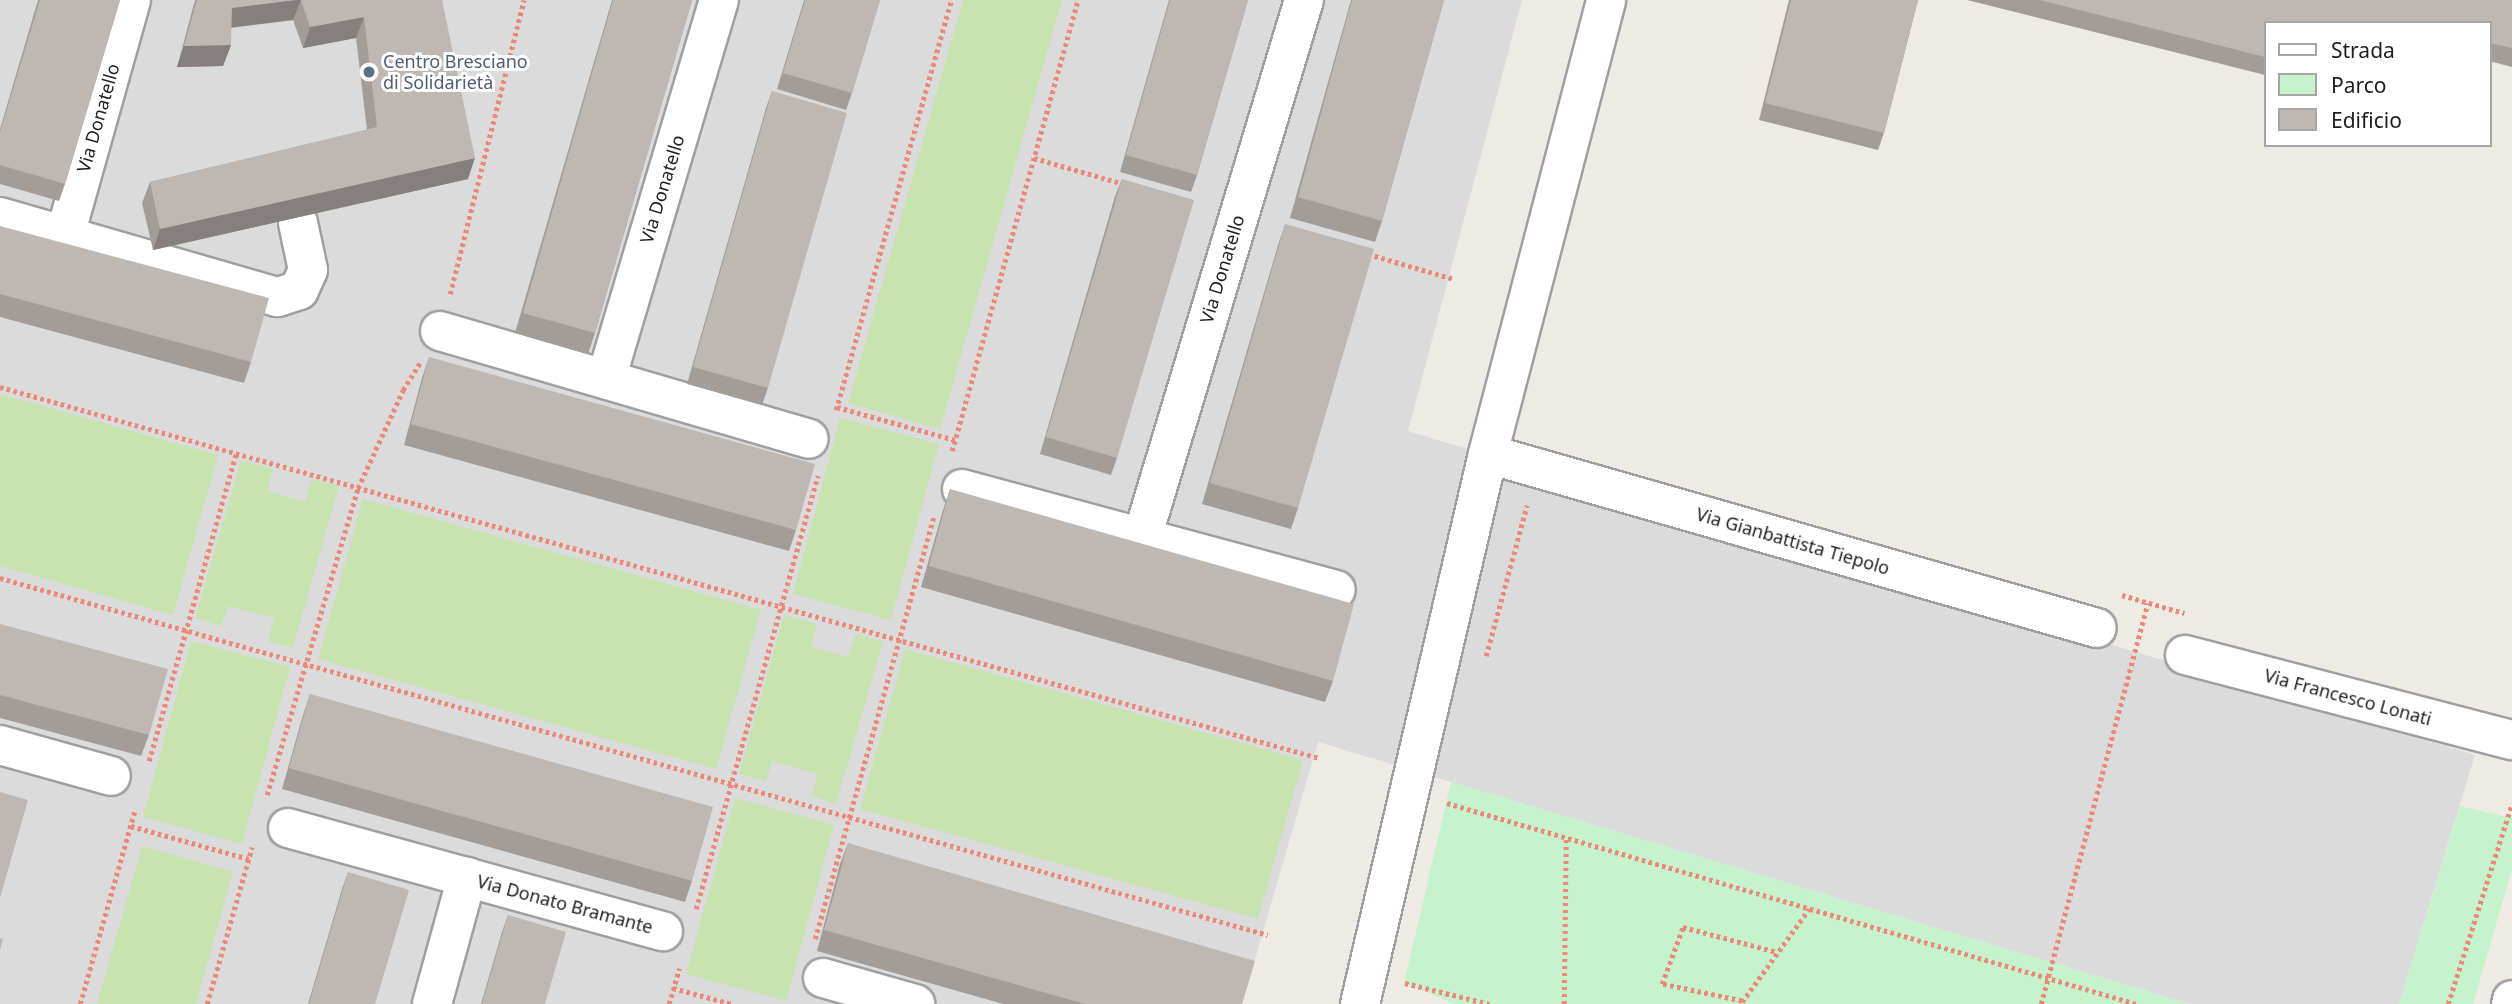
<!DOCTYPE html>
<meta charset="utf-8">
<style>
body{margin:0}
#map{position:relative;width:2512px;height:1004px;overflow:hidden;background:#eeebe5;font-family:"Noto Sans",sans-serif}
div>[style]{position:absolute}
.residential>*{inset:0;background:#dcdbdb}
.grass>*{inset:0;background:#c7e3af}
.park>*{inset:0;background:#c6f3cb}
.path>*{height:4.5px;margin-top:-2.25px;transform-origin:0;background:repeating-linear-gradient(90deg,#eb8878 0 3.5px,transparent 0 7px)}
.roads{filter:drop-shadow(2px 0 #9f9f9f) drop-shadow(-2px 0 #9f9f9f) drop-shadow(0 2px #9f9f9f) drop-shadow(0 -2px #9f9f9f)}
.minor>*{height:38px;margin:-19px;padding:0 19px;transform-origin:19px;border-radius:19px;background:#fff}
.tertiary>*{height:38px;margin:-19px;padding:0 19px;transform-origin:19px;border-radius:19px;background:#fff}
.wall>*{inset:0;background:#a39d99}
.shaded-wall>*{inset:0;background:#85807d}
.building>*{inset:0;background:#beb7b2}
.dots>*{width:19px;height:19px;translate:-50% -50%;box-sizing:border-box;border:4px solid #fff;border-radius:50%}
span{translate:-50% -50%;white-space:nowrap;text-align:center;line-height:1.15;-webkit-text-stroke:6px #fff;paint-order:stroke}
.service-label{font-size:18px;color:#4e5e75}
.left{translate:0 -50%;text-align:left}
.street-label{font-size:18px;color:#1e1e1e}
.legend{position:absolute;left:2264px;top:21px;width:228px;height:126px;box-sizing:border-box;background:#fff;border:2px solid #a5a5a5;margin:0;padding:9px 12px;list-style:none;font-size:21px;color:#1e1e1e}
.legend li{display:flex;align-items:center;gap:14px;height:35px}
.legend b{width:35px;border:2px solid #a5a5a5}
</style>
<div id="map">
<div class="residential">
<i style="clip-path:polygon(0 0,1522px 0,1408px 431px,2475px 755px,2399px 1004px,2190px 1004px,1318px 742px,1242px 1004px,0 1004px)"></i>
</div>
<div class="grass">
<i style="clip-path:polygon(963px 0,1062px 0,940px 429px,848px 403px)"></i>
<i style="clip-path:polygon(0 394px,218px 455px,173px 615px,0 566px)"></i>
<i style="clip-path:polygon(840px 418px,939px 444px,891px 620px,793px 594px)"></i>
<i style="clip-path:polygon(241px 460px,273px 469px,267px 491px,305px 502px,312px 479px,339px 486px,293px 648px,268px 641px,274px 618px,228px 606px,221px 626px,195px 618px)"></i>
<i style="clip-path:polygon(363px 499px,761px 610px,716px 769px,318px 659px)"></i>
<i style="clip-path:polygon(784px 615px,817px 624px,811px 647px,848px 657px,856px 634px,883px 642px,836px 804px,812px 796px,818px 774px,772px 761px,766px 781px,739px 774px)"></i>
<i style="clip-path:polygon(191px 641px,290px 667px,242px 844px,143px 817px)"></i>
<i style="clip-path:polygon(905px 649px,1303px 760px,1258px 919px,860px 809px)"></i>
<i style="clip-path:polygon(735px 798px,834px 825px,786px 1001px,686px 974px)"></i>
<i style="clip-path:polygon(142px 846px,233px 872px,196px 1004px,97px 1004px)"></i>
</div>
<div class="park">
<i style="clip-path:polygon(1451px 782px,2190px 1004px,1455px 1004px,1404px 983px)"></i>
<i style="clip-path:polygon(2460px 806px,2512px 818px,2512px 869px,2473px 1004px,2399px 1004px)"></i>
</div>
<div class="path">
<i style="left:1034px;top:158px;width:94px;rotate:16.1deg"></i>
<i style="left:1368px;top:254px;width:90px;rotate:16.2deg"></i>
<i style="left:450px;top:294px;width:303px;rotate:-75.9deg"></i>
<i style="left:0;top:387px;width:1370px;rotate:15.71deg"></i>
<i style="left:837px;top:407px;width:123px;rotate:15.6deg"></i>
<i style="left:836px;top:410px;width:426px;rotate:-74.3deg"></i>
<i style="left:952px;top:451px;width:468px;rotate:-74.4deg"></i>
<i style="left:0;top:578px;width:1317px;rotate:15.72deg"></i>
<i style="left:2122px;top:595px;width:65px;rotate:16.2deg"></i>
<i style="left:1486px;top:656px;width:156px;rotate:-74.8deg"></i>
<i style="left:149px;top:761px;width:320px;rotate:-74.2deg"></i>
<i style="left:267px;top:795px;width:320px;rotate:-73.5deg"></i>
<i style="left:358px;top:488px;width:108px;rotate:-65.3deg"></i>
<i style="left:403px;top:390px;width:32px;rotate:-58deg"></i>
<i style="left:1447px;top:803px;width:719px;rotate:16.24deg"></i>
<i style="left:131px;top:826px;width:123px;rotate:15.6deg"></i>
<i style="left:696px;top:909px;width:450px;rotate:-74.3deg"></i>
<i style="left:815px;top:939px;width:438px;rotate:-74.3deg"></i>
<i style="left:1405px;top:983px;width:87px;rotate:14deg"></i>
<i style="left:673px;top:988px;width:61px;rotate:15.2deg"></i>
<i style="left:1742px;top:1001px;width:82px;rotate:-168deg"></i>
<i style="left:1662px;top:984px;width:61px;rotate:-69.8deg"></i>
<i style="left:1683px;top:927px;width:97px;rotate:14.9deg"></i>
<i style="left:1742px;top:1002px;width:115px;rotate:-54.2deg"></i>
<i style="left:80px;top:1004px;width:202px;rotate:-74.2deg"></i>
<i style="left:207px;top:1004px;width:163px;rotate:-74deg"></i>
<i style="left:669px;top:1004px;width:37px;rotate:-74deg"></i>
<i style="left:1564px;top:1004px;width:166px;rotate:-89.3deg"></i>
<i style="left:2041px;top:1004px;width:415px;rotate:-75.1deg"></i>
<i style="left:2448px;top:1004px;width:210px;rotate:-72.3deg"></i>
</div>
<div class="roads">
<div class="minor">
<i style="left:0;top:217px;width:289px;rotate:16.1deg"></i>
<i style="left:278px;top:297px;width:22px;rotate:-18deg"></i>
<i style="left:299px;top:290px;width:22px;rotate:-66deg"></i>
<i style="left:308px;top:270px;width:48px;rotate:-102deg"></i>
<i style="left:65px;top:235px;width:244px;rotate:-74.3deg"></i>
<i style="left:440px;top:331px;width:384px;rotate:16.3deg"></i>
<i style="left:606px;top:379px;width:395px;rotate:-73.4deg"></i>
<i style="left:1488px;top:454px;width:633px;rotate:15.95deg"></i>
<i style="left:962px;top:489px;width:387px;rotate:15.1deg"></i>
<i style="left:1142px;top:538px;width:562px;rotate:-73.24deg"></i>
<i style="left:2185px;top:655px;width:338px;rotate:14.6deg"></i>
<i style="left:0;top:745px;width:115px;rotate:15.6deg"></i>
<i style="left:288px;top:828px;width:389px;rotate:15.4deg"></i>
<i style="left:823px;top:978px;width:96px;rotate:15.8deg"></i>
<i style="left:432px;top:1004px;width:132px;rotate:-74.6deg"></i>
<i style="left:1360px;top:1004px;width:565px;rotate:-76.9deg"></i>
<i style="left:1488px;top:454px;width:469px;rotate:-75.4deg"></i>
</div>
<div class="tertiary">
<i style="left:2511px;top:1004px;width:4px;rotate:-76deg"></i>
</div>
</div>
<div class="wall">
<i style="clip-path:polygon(38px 0,120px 0,65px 184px,59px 201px,0 184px,0 129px)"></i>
<i style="clip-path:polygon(195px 0,442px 0,468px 179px,153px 250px,142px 203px,150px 182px,367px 130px,356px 38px,303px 48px,293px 20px,231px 28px,231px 45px,223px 66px,177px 67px)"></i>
<i style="clip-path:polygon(612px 0,692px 0,595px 333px,588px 354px,515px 333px)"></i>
<i style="clip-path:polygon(804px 0,880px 0,852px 93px,846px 110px,777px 89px)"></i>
<i style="clip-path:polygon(1169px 0,1248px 0,1197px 175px,1191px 192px,1120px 172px)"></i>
<i style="clip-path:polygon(1351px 0,1444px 0,1382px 221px,1375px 242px,1290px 218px)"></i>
<i style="clip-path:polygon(1789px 0,1918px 0,1884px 133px,1878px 150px,1759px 120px)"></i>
<i style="clip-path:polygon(1967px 0,2512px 0,2512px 67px,2489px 61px,2489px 23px,2265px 23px,2265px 75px)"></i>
<i style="clip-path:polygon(772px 91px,768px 388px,762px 405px,687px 384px,766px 108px)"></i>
<i style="clip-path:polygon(1122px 179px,1117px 458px,1111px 475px,1040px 454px,1115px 196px)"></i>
<i style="clip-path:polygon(1285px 224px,1298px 508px,1291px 529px,1202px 504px,1278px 245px)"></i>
<i style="clip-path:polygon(0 226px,251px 362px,244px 383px,0 317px)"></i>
<i style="clip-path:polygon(429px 357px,796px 530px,789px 551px,404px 445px,422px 378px)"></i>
<i style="clip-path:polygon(950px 489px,1333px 681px,1325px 702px,921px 587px,943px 510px)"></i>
<i style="clip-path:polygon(0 624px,149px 735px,141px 756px,0 718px)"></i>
<i style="clip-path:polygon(310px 694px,692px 881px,685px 902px,282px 789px,303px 715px)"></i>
<i style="clip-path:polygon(848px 843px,1242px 1004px,1003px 1004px,817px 951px,840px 864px)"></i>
<i style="clip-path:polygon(348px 872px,375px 1004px,308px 1004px,342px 889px)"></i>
<i style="clip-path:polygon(508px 915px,545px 1004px,481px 1004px,502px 932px)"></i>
</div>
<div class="shaded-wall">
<i style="clip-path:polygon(295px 0,301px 0,293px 20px,224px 28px,232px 8px)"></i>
<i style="clip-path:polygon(364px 17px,356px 38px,303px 48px,310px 27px)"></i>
<i style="clip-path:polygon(231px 45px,223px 66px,177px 67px,184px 46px)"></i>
<i style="clip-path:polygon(475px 158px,468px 179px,153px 250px,160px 229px)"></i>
</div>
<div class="building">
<i style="clip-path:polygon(40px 0,120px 0,65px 184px,0 165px,0 132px)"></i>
<i style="clip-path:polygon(197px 0,295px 0,232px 8px,231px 45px,184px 46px)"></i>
<i style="clip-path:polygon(301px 0,442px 0,475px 158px,160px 229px,150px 182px,377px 127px,364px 17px,310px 27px)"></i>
<i style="clip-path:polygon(613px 0,692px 0,595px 333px,523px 313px)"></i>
<i style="clip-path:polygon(805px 0,880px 0,852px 93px,783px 73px)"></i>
<i style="clip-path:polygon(1170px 0,1248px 0,1197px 175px,1126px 155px)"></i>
<i style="clip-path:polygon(1352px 0,1444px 0,1382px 221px,1298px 197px)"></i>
<i style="clip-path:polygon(1791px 0,1918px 0,1884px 133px,1765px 103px)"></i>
<i style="clip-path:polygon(2040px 0,2512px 0,2512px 48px,2489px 43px,2489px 23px,2265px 23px,2265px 57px)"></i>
<i style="clip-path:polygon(772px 91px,847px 113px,768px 388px,693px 367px)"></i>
<i style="clip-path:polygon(1122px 179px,1194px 200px,1117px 458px,1046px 437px)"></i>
<i style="clip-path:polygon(1285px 224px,1374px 249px,1298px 508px,1210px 483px)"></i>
<i style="clip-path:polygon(0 226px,269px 298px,251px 362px,0 294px)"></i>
<i style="clip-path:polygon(429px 357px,815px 464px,796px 530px,411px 424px)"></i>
<i style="clip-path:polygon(950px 489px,1354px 604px,1333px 681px,929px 566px)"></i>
<i style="clip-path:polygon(0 624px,168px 669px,149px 735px,0 695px)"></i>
<i style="clip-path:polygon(310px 694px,713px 807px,692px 881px,289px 768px)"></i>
<i style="clip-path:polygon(0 792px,28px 800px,0 898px)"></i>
<i style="clip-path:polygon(848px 843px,1255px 961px,1242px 1004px,1085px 1004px,824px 930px)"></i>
<i style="clip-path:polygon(348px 872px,409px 890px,375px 1004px,309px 1004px)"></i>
<i style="clip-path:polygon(508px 915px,566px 932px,545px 1004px,482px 1004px)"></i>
<i style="clip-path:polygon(0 938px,3px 939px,0 950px)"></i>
</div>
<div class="dots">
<i style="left:369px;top:72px;background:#5c6f8a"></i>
</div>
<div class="service-label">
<span class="left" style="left:383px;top:72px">Centro Bresciano<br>di Solidarietà</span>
</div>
<div class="street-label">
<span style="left:98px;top:118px;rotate:-74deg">Via Donatello</span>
<span style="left:662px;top:189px;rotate:-73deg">Via Donatello</span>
<span style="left:1222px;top:269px;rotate:-73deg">Via Donatello</span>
<span style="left:1793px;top:541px;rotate:16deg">Via Gianbattista Tiepolo</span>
<span style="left:2348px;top:697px;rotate:15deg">Via Francesco Lonati</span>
<span style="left:565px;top:904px;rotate:15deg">Via Donato Bramante</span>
</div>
<ul class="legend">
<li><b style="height:9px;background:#fff"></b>Strada</li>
<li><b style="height:19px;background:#c6f3cb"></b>Parco</li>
<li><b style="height:19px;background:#beb7b2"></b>Edificio</li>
</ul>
</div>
